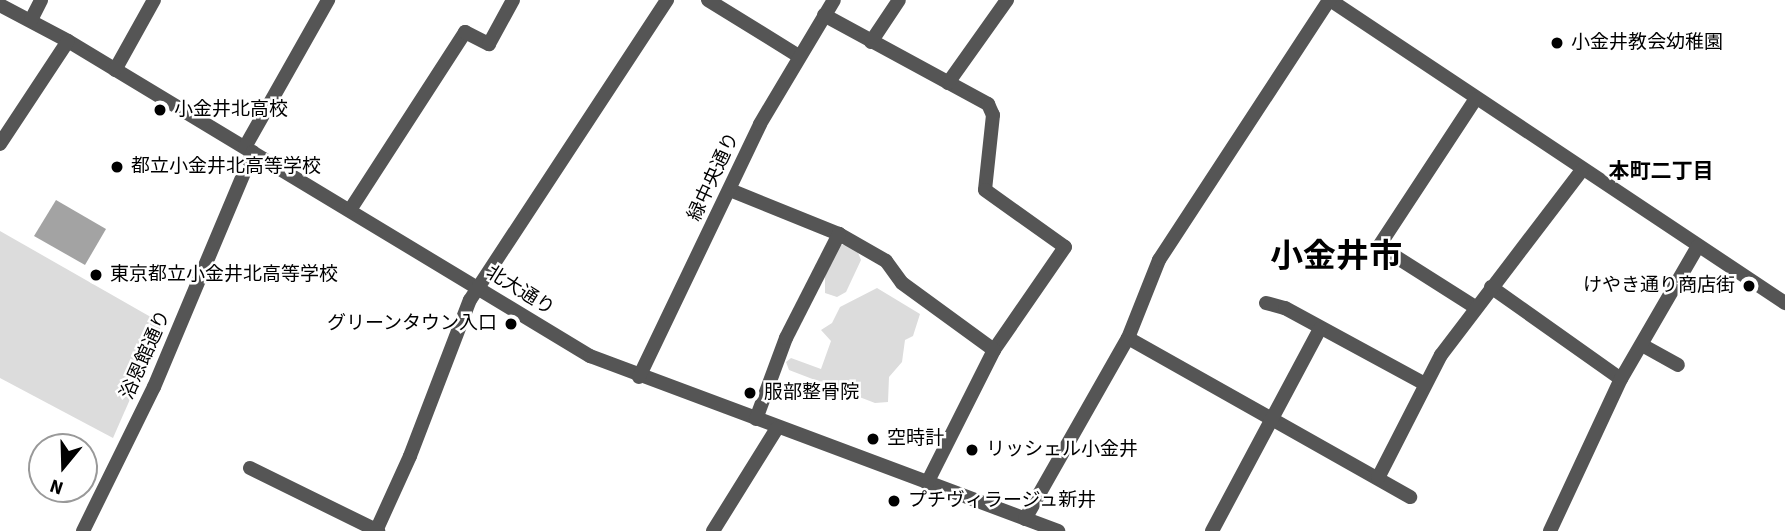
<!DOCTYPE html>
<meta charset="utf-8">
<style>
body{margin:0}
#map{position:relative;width:1785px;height:531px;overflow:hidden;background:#fff;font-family:"Source Sans 3","Noto Sans JP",sans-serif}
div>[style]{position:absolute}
.green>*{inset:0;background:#dcdcdc}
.water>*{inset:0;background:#a3a3a3}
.minor>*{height:14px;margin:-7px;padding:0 7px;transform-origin:7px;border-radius:7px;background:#555}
.dots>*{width:19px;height:19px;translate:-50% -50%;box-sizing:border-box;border:4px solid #fff;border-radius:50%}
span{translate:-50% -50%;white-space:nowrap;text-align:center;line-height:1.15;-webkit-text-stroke:5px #fff;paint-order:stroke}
.poi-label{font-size:19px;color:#000}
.left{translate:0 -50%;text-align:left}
.right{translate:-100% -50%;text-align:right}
.street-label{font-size:19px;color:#000}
.neighbourhood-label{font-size:21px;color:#000;font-weight:700}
.town-label{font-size:33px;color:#000;font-weight:700}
.north{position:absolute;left:28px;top:433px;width:70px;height:70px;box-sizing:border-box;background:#fff;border:2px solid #999;border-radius:50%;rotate:199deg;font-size:19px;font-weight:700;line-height:28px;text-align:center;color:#000}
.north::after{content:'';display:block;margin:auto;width:24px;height:32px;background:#000;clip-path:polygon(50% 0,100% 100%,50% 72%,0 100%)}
</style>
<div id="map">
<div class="green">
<i style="clip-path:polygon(0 231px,163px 324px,113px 438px,0 378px)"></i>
<i style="clip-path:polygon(847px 244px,857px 250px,861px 260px,846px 292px,837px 297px,825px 293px,825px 272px,837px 246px)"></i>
<i style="clip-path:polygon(877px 288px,920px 314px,913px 336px,905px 340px,902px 362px,889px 377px,888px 402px,875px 403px,789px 370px,786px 362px,791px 358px,821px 369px,831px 341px,821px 330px,832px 323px,840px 307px)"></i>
</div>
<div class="water">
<i style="clip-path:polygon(56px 200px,106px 229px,85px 265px,34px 236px)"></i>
</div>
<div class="minor">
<i style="left:708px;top:0;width:105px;rotate:31.7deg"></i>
<i style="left:1330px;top:0;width:547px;rotate:33.66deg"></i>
<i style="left:0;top:5px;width:77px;rotate:27.9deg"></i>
<i style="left:68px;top:41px;width:610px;rotate:31.11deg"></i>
<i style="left:590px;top:356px;width:500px;rotate:20.5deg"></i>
<i style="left:824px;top:15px;width:187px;rotate:28.5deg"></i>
<i style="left:988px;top:104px;width:12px;rotate:66deg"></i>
<i style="left:993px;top:115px;width:75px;rotate:96.1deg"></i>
<i style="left:985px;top:190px;width:98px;rotate:35.5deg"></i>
<i style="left:1065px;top:247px;width:125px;rotate:124.6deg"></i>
<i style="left:994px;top:350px;width:149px;rotate:116.7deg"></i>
<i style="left:31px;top:20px;width:22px;rotate:-63deg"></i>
<i style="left:871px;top:42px;width:50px;rotate:-56.3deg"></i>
<i style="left:115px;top:70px;width:80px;rotate:-60.9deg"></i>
<i style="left:948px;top:83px;width:102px;rotate:-54.6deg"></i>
<i style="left:0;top:144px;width:123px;rotate:-56.6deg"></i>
<i style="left:245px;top:147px;width:169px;rotate:-60.5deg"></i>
<i style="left:730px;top:190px;width:118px;rotate:22deg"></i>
<i style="left:839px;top:234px;width:54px;rotate:29.9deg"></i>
<i style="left:886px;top:261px;width:27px;rotate:54deg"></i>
<i style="left:902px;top:283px;width:114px;rotate:36.1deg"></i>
<i style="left:350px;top:210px;width:212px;rotate:-57.1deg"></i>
<i style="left:465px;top:32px;width:27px;rotate:27deg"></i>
<i style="left:489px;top:44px;width:50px;rotate:-61.4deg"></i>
<i style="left:1491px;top:287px;width:159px;rotate:35.3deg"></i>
<i style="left:1266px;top:303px;width:20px;rotate:15deg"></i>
<i style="left:1285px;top:308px;width:159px;rotate:28.5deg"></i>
<i style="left:1475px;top:307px;width:114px;rotate:-147.6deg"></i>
<i style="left:1379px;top:246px;width:175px;rotate:-56.7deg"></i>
<i style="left:1128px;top:338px;width:324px;rotate:29.4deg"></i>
<i style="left:1642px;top:345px;width:41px;rotate:29.1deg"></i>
<i style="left:639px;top:377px;width:280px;rotate:-64.4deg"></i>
<i style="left:760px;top:124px;width:144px;rotate:-59.2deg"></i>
<i style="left:756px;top:419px;width:86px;rotate:-69.7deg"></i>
<i style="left:786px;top:338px;width:117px;rotate:-63deg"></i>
<i style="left:250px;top:468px;width:143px;rotate:26.2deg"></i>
<i style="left:1378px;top:478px;width:138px;rotate:-62.9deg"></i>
<i style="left:1441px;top:355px;width:233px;rotate:-52.7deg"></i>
<i style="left:1025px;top:519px;width:208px;rotate:-60.4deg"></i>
<i style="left:1128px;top:338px;width:84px;rotate:-68.3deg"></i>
<i style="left:1159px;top:260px;width:311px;rotate:-56.8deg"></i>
<i style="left:83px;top:531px;width:161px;rotate:-63.8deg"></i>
<i style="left:154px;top:387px;width:255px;rotate:-67.2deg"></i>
<i style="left:376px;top:531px;width:82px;rotate:-65.6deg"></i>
<i style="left:410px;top:456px;width:167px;rotate:-69deg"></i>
<i style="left:470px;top:300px;width:359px;rotate:-56.7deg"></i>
<i style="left:713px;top:531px;width:121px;rotate:-58.1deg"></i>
<i style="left:1212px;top:531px;width:229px;rotate:-61.9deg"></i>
<i style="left:1550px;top:531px;width:168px;rotate:-65deg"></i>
<i style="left:1621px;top:379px;width:154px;rotate:-59.9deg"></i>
</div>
<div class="dots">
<i style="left:1557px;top:43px;background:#000"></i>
<i style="left:160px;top:110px;background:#000"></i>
<i style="left:117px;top:167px;background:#000"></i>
<i style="left:96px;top:275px;background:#000"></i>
<i style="left:1749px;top:286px;background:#000"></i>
<i style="left:511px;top:324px;background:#000"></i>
<i style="left:750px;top:393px;background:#000"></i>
<i style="left:873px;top:439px;background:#000"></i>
<i style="left:972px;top:450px;background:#000"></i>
<i style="left:894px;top:501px;background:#000"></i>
</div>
<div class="poi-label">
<span class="left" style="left:1571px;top:43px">小金井教会幼稚園</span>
<span class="left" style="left:174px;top:110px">小金井北高校</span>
<span class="left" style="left:131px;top:167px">都立小金井北高等学校</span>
<span class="left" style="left:110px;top:275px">東京都立小金井北高等学校</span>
<span class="right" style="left:1735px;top:286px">けやき通り商店街</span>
<span class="right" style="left:497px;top:324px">グリーンタウン入口</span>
<span class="left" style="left:764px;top:393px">服部整骨院</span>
<span class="left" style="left:887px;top:439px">空時計</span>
<span class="left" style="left:986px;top:450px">リッシェル小金井</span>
<span class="left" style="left:908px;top:501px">プチヴィラージュ新井</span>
</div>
<div class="street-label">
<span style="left:714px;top:177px;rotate:-65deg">緑中央通り</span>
<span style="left:520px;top:291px;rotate:32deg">北大通り</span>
<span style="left:146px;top:355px;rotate:-66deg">浴恩館通り</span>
</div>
<div class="neighbourhood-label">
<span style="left:1661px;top:171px">本町二丁目</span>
</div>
<div class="town-label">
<span style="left:1336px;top:257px">小金井市</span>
</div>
<div class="north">N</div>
</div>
